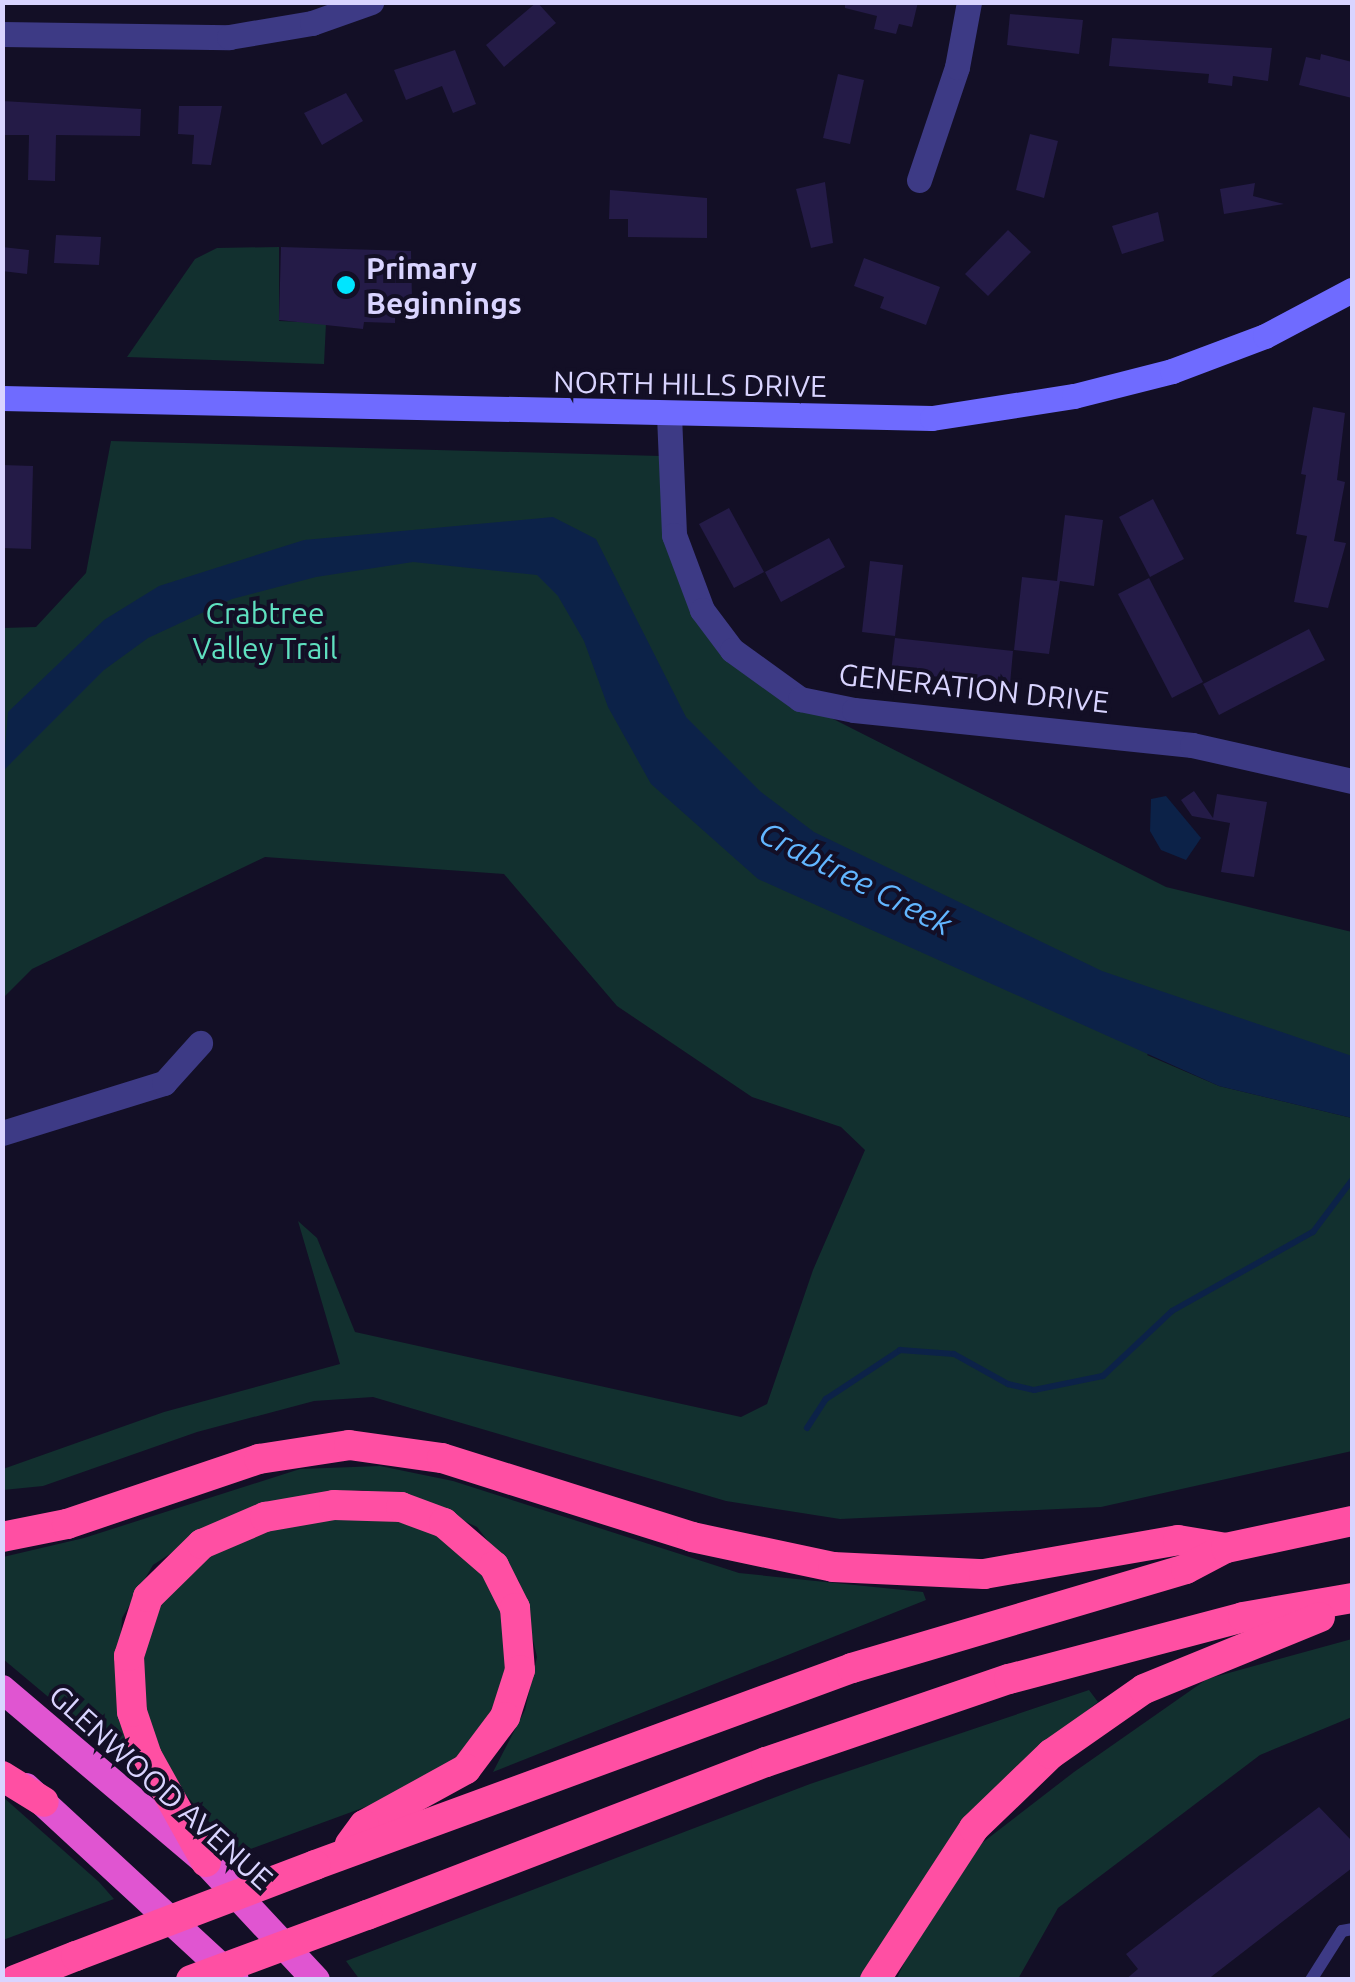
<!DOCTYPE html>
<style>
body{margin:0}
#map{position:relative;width:1355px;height:1982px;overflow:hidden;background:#130f26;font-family:Ubuntu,sans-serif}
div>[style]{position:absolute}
.green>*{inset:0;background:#12302f}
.water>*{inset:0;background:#0c2248}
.stream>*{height:6px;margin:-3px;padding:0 3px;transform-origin:3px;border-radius:3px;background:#0c2248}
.building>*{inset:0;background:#241b47}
.service>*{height:12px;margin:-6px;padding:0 6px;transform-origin:6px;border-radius:6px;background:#3d3a85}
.minor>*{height:25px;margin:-12.5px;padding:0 12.5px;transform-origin:12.5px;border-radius:12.5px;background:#3d3a85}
.secondary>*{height:25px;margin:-12.5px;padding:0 12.5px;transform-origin:12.5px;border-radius:12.5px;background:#6f6bff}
.trunk>*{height:28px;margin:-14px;padding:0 14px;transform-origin:14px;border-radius:14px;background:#e055d1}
.motorway>*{height:30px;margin:-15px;padding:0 15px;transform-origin:15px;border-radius:15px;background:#ff4fa3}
.motorway-bridge>*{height:30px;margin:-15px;padding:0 15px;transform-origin:15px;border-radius:15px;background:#ff4fa3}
.dots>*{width:28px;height:28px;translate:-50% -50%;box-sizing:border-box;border:5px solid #130f26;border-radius:50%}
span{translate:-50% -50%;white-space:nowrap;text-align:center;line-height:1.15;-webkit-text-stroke:8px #130f26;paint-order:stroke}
.poi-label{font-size:30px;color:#d9d4ff;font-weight:700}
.left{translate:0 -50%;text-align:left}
.street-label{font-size:30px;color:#d9d4ff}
.park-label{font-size:30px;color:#5fe0c0}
.water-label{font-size:32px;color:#62b6ff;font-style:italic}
.frame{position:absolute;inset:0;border:5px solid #d9d4ff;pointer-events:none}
</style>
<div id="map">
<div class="green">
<i style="clip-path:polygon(279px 247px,279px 321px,326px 323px,324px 364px,127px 357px,195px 259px,217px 248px)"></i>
<i style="clip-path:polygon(111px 441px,660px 456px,700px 603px,744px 674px,1166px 887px,1352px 932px,1352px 1088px,1169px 1030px,1147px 1055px,1219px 1086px,1352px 1118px,1352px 1451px,1101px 1507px,840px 1519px,726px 1501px,373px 1397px,314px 1401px,197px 1432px,43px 1486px,3px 1490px,3px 1469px,164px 1412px,340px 1364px,298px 1221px,317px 1238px,355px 1332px,741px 1417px,767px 1404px,813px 1270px,865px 1150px,841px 1127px,752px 1097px,617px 1006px,504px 874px,265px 857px,32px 969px,3px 998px,3px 628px,36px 627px,86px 573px)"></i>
<i style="clip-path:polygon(380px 1466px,453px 1481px,739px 1573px,923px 1592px,926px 1600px,493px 1772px,525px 1710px,537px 1657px,519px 1581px,477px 1527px,420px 1500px,362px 1490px,309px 1495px,225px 1518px,153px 1565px,122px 1618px,117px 1701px,134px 1757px,132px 1767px,3px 1659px,3px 1557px,84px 1538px,300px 1469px)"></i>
<i style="clip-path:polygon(369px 1515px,438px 1531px,474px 1562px,500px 1606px,509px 1649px,505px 1681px,492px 1715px,455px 1764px,417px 1788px,237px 1854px,173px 1780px,141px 1713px,139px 1664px,166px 1589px,203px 1555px,252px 1531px)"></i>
<i style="clip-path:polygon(1352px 1639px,1352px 1717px,1260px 1755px,1058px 1908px,1018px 1979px,896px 1980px,917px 1936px,982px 1843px,1074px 1772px,1207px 1679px)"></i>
<i style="clip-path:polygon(1089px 1690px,1098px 1702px,1023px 1761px,863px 1979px,360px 1980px,346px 1961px,810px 1784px)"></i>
<i style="clip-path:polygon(3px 1797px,99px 1882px,114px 1899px,3px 1940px)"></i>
</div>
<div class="water">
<i style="clip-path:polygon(553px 517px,596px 539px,686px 717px,761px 792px,814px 832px,1102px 971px,1352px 1056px,1352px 1118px,1219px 1086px,758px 879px,651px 784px,608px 707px,584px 641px,558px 596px,537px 575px,413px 562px,316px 577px,232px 599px,148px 638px,104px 670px,3px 771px,8px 712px,104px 620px,159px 586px,304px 540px)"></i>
<i style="clip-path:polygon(1166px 796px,1201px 838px,1186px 860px,1161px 850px,1150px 831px,1151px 799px)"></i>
</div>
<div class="stream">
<i style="left:807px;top:1428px;width:35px;rotate:-57deg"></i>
<i style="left:826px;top:1399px;width:89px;rotate:-33.5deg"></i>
<i style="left:900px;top:1350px;width:54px;rotate:4.2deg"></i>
<i style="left:954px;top:1354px;width:62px;rotate:29.1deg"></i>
<i style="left:1008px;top:1384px;width:27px;rotate:13deg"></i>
<i style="left:1034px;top:1390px;width:70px;rotate:-11.5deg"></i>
<i style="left:1103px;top:1376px;width:95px;rotate:-43.3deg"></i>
<i style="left:1172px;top:1311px;width:162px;rotate:-29.3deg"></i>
<i style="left:1313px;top:1232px;width:65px;rotate:-53.1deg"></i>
</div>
<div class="building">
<i style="clip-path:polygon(537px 2px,556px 23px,504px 67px,486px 45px)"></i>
<i style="clip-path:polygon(845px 2px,918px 2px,912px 27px,899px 24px,896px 34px,874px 29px,877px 16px,845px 8px)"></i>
<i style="clip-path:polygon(1010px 14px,1083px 20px,1079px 54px,1007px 45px)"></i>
<i style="clip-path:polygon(1112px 38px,1272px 48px,1268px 81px,1233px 76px,1232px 86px,1208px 83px,1209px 74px,1109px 66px)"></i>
<i style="clip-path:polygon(455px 50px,476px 104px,453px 113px,442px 86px,406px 100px,394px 70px)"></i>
<i style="clip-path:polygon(1321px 54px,1352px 62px,1352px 98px,1299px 85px,1306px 57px,1320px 60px)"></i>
<i style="clip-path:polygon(838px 74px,864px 80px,850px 144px,823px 138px)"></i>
<i style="clip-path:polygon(346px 93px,363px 121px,322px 145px,304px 113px)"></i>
<i style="clip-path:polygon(2px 101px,141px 109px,140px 136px,56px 135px,55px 181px,28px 180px,29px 135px,2px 135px)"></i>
<i style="clip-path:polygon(179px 106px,222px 106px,211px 165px,192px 164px,194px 135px,178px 134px)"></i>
<i style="clip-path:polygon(1030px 134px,1058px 141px,1044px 198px,1016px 190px)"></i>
<i style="clip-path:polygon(825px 182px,833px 243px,811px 248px,796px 189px)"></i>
<i style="clip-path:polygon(1255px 183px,1253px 196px,1284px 204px,1224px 214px,1220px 189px)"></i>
<i style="clip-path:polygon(610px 190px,707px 198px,707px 238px,628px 237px,628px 219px,609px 219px)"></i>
<i style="clip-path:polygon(1158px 212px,1164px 241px,1122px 254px,1112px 226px)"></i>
<i style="clip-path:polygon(1008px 230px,1031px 252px,988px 296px,965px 274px)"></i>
<i style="clip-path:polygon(56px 235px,101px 237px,99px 265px,54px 263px)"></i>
<i style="clip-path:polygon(2px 247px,29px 250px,27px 274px,2px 271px)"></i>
<i style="clip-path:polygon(281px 247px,411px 251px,412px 300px,395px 300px,395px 323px,364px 322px,363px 329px,279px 320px)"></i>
<i style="clip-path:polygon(864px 258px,940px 287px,926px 325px,880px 308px,884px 297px,854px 286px)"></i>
<i style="clip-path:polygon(1313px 407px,1345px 413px,1337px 480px,1345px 482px,1334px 541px,1346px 543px,1328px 608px,1294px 602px,1307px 536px,1296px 534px,1306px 475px,1301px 474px)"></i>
<i style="clip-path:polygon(2px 465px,33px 466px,31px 549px,2px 548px)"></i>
<i style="clip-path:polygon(1153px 499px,1184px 559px,1150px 577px,1119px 517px)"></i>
<i style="clip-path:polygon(729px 508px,764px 572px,734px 588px,699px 524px)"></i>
<i style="clip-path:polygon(1065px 515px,1103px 520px,1094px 586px,1060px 581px,1049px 654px,1014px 650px,1022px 577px,1057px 581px)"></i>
<i style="clip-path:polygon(829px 538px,845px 567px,781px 602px,765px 572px)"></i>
<i style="clip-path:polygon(870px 561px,903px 565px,895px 636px,862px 632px)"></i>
<i style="clip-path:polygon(1149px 578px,1203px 682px,1172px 698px,1118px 594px)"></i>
<i style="clip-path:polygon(1309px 629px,1325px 660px,1219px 715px,1203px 684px)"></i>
<i style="clip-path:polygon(895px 638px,1013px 651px,1010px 684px,891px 672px)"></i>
<i style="clip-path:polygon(1194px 791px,1213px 818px,1217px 794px,1267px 802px,1254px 877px,1221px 872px,1230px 823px,1192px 816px,1181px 800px)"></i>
<i style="clip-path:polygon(1319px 1807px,1352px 1841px,1352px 1868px,1207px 1980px,1125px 1980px,1138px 1969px,1126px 1954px)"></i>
</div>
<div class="service">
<i style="left:1311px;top:1980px;width:58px;rotate:-57.7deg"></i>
<i style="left:1342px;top:1931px;width:10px;rotate:-11deg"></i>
</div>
<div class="minor">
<i style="left:2px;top:34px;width:227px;rotate:0.8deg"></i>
<i style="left:229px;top:37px;width:84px;rotate:-9.6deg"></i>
<i style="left:312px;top:23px;width:63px;rotate:-19.6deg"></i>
<i style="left:919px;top:180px;width:119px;rotate:-71.4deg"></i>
<i style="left:957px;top:67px;width:66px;rotate:-79.5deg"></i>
<i style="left:669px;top:415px;width:120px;rotate:87.6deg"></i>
<i style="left:674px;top:535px;width:80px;rotate:69.5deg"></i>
<i style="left:702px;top:610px;width:50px;rotate:53.1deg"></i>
<i style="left:732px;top:650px;width:84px;rotate:35.8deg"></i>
<i style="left:800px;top:699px;width:55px;rotate:11.5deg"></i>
<i style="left:854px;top:710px;width:340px;rotate:5.9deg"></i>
<i style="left:1192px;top:745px;width:164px;rotate:12.7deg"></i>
<i style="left:2px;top:1133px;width:170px;rotate:-17.2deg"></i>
<i style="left:164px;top:1083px;width:54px;rotate:-48deg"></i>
</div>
<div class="secondary">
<i style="left:2px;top:398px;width:930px;rotate:1.23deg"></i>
<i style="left:932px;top:418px;width:144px;rotate:-8.8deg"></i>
<i style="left:1074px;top:396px;width:101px;rotate:-14.3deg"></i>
<i style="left:1172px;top:371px;width:99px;rotate:-20.6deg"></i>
<i style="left:1265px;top:336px;width:98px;rotate:-27.9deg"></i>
</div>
<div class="trunk">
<i style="left:2px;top:1689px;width:267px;rotate:40.3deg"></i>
<i style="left:206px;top:1862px;width:161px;rotate:47deg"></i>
<i style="left:26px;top:1787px;width:284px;rotate:42.7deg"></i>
</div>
<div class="motorway">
<i style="left:2px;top:1537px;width:66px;rotate:-11.3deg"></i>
<i style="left:67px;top:1524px;width:203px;rotate:-18.7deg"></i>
<i style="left:259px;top:1459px;width:91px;rotate:-8.8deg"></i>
<i style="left:349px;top:1445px;width:94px;rotate:8deg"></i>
<i style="left:442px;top:1458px;width:262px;rotate:17.5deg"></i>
<i style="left:692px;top:1537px;width:144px;rotate:12deg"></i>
<i style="left:833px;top:1567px;width:151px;rotate:2.7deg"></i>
<i style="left:984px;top:1574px;width:197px;rotate:-9.9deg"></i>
<i style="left:1178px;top:1540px;width:49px;rotate:9.5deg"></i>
<i style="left:2px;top:1776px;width:49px;rotate:31.8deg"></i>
<i style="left:206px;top:1862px;width:121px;rotate:-119.1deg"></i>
<i style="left:147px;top:1756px;width:46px;rotate:-108.8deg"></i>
<i style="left:132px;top:1712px;width:56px;rotate:-93.1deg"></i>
<i style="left:129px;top:1656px;width:62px;rotate:-72.1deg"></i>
<i style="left:148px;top:1597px;width:76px;rotate:-44.5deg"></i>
<i style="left:202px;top:1544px;width:69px;rotate:-23.2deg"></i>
<i style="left:265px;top:1517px;width:70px;rotate:-9.9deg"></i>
<i style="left:334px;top:1505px;width:67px;rotate:1.7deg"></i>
<i style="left:401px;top:1507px;width:46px;rotate:20.4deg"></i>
<i style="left:444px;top:1523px;width:66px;rotate:40.7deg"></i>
<i style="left:494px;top:1566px;width:47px;rotate:63.4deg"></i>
<i style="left:515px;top:1608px;width:62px;rotate:85.4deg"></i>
<i style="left:520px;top:1670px;width:49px;rotate:107.7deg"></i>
<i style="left:505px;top:1717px;width:65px;rotate:126.9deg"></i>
<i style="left:466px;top:1769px;width:116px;rotate:151.2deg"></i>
<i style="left:364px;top:1825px;width:24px;rotate:126deg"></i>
<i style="left:315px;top:1865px;width:572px;rotate:-20.15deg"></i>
<i style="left:852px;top:1668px;width:348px;rotate:-16.5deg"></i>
<i style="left:1186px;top:1569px;width:45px;rotate:-27.7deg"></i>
<i style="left:1226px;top:1548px;width:129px;rotate:-12.1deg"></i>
<i style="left:367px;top:1915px;width:427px;rotate:-21deg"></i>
<i style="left:766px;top:1762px;width:257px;rotate:-18.9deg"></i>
<i style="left:1009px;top:1679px;width:242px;rotate:-14.8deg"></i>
<i style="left:1243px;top:1617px;width:111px;rotate:-9.9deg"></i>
<i style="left:15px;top:1980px;width:66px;rotate:-21.5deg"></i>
<i style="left:875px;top:1980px;width:181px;rotate:-56.9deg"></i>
<i style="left:974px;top:1828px;width:107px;rotate:-43.9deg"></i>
<i style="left:1051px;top:1754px;width:113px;rotate:-35deg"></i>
<i style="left:1144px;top:1689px;width:190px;rotate:-22.2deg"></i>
</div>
<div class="motorway-bridge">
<i style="left:76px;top:1956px;width:256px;rotate:-20.8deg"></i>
<i style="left:191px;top:1980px;width:188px;rotate:-20.3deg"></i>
</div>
<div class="dots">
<i style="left:346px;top:285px;background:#00e5ff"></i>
</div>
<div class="poi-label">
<span class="left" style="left:366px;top:285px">Primary<br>Beginnings</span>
</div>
<div class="street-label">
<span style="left:690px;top:384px;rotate:1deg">NORTH HILLS DRIVE</span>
<span style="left:974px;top:688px;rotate:6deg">GENERATION DRIVE</span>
<span style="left:161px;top:1787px;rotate:42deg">GLENWOOD AVENUE</span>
</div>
<div class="park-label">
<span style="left:265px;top:630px">Crabtree<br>Valley Trail</span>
</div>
<div class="water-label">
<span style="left:856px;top:878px;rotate:27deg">Crabtree Creek</span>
</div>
<div class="frame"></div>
</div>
